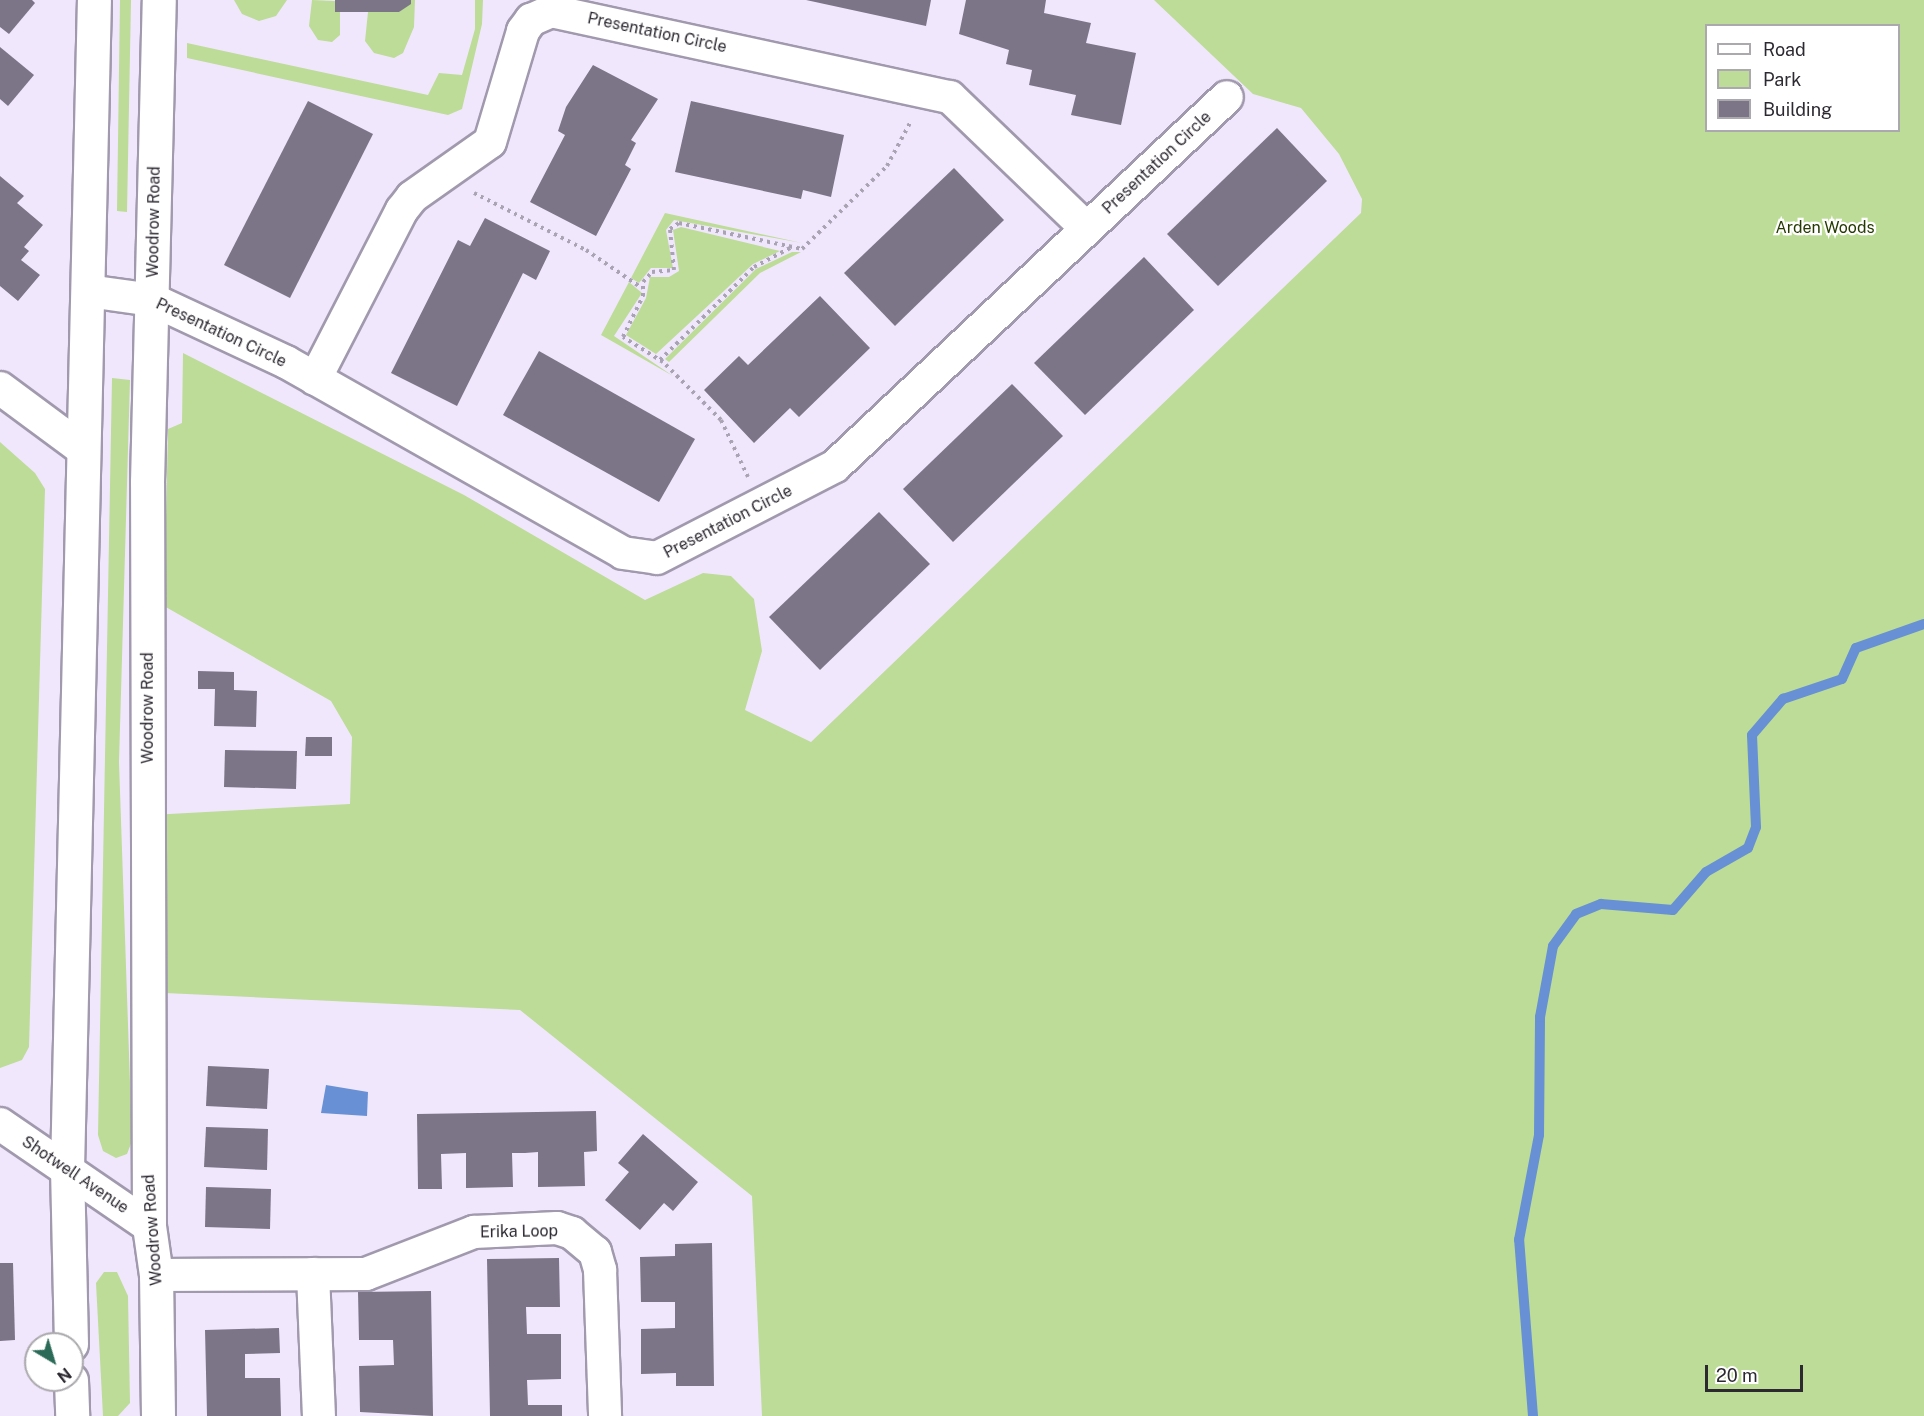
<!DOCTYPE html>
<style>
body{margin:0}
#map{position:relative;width:1924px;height:1416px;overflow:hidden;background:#f0e7fd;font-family:"Public Sans",sans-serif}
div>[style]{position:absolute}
.green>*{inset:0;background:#bddc97}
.water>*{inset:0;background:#6791d4}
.stream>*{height:10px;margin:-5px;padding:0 5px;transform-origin:5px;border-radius:5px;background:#6791d4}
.building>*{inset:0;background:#7c7487}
.path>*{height:4px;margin-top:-2px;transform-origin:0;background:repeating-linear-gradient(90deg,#aaa3b4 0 3px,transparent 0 7.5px)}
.roads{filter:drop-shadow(2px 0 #a199ad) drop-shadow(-2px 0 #a199ad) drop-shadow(0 2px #a199ad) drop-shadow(0 -2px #a199ad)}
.street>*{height:32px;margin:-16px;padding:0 16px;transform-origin:16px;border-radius:16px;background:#fff}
.secondary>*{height:33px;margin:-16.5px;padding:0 16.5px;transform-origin:16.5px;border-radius:16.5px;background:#fff}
span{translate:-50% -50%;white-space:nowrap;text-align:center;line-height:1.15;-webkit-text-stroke:4.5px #fff;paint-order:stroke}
.street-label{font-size:16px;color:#2d2931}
.park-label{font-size:16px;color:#263a00}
.legend{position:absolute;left:1705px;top:24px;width:195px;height:108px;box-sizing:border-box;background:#fff;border:2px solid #aba9ad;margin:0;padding:8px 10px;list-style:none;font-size:18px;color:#2d2931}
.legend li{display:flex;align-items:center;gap:12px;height:30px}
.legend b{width:30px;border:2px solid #aba9ad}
.north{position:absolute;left:24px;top:1332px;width:60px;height:60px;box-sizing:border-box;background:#fff;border:2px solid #aba9ad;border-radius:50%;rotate:142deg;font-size:16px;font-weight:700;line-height:24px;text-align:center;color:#2d2931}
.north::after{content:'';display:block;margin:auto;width:21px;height:27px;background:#2b6a57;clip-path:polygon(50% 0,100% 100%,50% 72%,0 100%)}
.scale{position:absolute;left:1705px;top:1365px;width:98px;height:27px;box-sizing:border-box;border:3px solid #2d2931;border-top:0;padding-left:8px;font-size:18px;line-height:21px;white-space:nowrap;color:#2d2931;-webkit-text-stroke:4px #fff;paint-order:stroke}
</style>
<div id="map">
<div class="green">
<i style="clip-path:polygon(120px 0,131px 0,127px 212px,117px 211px)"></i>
<i style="clip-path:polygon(234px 0,287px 0,276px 16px,259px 21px,242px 14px)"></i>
<i style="clip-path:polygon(312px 0,335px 1px,335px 11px,340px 12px,340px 35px,332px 42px,318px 40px,309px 26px)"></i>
<i style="clip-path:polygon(411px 0,415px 0,414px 27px,403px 53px,394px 58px,374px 53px,365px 41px,368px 12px,399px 12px)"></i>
<i style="clip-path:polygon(475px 0,483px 0,482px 24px,462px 109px,448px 115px,187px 58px,187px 43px,428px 95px,439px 73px,462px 75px,475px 29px)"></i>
<i style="clip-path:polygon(evenodd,1154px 0,1924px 0,1924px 1416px,762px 1416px,752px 1196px,520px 1010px,165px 993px,151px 815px,350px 804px,352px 737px,331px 701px,164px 606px,168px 429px,182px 423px,183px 353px,464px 495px,645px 600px,703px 573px,731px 576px,754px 599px,762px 651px,745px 710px,811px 742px,1361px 213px,1362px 199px,1339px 154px,1301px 108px,1253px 94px,1154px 0,1706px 26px,1898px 26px,1898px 130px,1706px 130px,1706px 26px)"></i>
<i style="clip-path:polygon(665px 213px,802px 243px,674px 220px,666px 230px,673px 268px,651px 268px,639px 283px,631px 278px)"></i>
<i style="clip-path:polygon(681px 227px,780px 251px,753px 264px,656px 354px,626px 335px,646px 298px,650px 277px,669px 277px,679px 271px,673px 230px)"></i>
<i style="clip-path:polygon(792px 252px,801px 252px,760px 273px,669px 362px,665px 359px,756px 269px)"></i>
<i style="clip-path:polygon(629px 282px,642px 293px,614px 336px,673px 376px,601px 335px)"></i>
<i style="clip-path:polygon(112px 378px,130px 380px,119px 762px,132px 1141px,127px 1154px,116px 1158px,103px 1151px,98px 1135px)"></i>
<i style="clip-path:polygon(0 442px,35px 473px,45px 489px,29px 1047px,22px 1060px,0 1068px)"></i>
<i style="clip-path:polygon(117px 1272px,128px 1296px,130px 1403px,118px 1416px,103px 1416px,96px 1283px,104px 1272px)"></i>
</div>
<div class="water">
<i style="clip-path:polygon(326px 1085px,368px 1092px,367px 1116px,321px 1113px)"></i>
</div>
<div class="stream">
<i style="left:1533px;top:1416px;width:177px;rotate:-94.5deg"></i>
<i style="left:1519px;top:1240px;width:107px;rotate:-79.2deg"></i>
<i style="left:1539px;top:1135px;width:118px;rotate:-89.5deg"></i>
<i style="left:1540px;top:1017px;width:72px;rotate:-79.6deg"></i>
<i style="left:1553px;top:946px;width:39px;rotate:-54deg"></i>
<i style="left:1576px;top:914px;width:27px;rotate:-22deg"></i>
<i style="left:1601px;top:904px;width:72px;rotate:4.8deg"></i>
<i style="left:1673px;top:910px;width:50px;rotate:-49deg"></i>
<i style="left:1706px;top:872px;width:48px;rotate:-29.7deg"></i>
<i style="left:1748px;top:848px;width:22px;rotate:-69deg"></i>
<i style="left:1756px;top:827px;width:92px;rotate:-92.5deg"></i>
<i style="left:1752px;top:735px;width:48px;rotate:-49.3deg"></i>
<i style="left:1783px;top:699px;width:62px;rotate:-18.7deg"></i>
<i style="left:1842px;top:679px;width:34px;rotate:-66deg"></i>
<i style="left:1856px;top:648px;width:72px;rotate:-19.4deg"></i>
</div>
<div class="building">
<i style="clip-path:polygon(0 0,32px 0,35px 3px,9px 34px,0 27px)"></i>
<i style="clip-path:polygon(335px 0,411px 0,411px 4px,399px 12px,335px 12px)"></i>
<i style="clip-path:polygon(806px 0,931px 0,926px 26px)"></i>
<i style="clip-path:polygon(966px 0,1046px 0,1044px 13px,1091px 23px,1086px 43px,1136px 53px,1121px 125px,1071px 115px,1076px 95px,1029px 85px,1032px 70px,1006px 64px,1009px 50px,959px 34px)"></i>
<i style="clip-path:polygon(0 47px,34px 75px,8px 106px,0 99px)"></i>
<i style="clip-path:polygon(593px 65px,658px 99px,631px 140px,636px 143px,625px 165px,631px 169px,596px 236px,530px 202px,565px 135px,558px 131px,566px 107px)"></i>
<i style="clip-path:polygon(308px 101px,373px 134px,290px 298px,224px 265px)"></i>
<i style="clip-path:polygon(691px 101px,844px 135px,831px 197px,803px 190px,801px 199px,675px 172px)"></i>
<i style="clip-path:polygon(1277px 128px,1327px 181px,1218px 286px,1167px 234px)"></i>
<i style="clip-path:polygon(954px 168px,1004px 220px,895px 326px,844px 273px)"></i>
<i style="clip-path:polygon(0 176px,24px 196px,17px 203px,43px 225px,24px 247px,29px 251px,21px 260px,40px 275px,18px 301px,0 286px)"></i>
<i style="clip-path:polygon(485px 218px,550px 251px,536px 280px,523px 273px,457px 406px,391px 373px,458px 240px,470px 246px)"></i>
<i style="clip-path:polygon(1144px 257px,1194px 310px,1085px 415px,1034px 363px)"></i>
<i style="clip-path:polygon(820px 296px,870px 348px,799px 417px,790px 408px,754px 443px,704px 390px,739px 356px,748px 365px)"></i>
<i style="clip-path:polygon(539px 351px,695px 439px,659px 502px,503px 415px)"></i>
<i style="clip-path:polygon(1012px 384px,1063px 436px,953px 542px,903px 489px)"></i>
<i style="clip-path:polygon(879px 512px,930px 564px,820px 670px,769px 617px)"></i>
<i style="clip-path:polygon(198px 671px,234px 672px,234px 690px,257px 691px,256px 727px,214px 726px,215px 689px,198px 689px)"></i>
<i style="clip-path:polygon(306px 737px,332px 737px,332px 756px,305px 756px)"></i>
<i style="clip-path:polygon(225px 750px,297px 751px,296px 789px,224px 787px)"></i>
<i style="clip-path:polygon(208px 1066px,269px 1069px,267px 1109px,206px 1106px)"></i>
<i style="clip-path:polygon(596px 1111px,597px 1151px,584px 1152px,585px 1186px,538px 1187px,538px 1152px,525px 1153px,512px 1153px,513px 1187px,466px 1188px,466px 1153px,441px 1154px,442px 1189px,418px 1189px,417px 1114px)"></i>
<i style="clip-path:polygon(206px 1127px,268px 1129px,267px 1170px,204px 1167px)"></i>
<i style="clip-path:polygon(643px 1134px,698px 1182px,673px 1211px,664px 1203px,640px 1230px,605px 1200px,629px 1172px,618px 1163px)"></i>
<i style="clip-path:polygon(206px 1187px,271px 1189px,270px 1229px,205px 1227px)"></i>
<i style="clip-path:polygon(712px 1243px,714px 1386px,676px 1386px,676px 1373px,641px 1374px,641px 1329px,675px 1328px,675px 1302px,641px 1302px,640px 1257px,675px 1256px,675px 1244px)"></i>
<i style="clip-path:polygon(559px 1258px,560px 1307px,526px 1307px,527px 1334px,561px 1334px,561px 1379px,527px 1380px,528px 1405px,562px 1405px,562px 1416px,490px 1416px,487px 1259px)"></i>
<i style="clip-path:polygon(0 1263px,13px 1263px,15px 1340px,0 1341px)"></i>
<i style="clip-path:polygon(431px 1291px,433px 1416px,360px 1412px,359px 1366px,394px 1365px,393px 1340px,359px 1340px,358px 1292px)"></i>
<i style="clip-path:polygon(279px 1328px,280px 1353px,245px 1354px,245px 1378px,280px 1378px,281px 1416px,207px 1416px,205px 1330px)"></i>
</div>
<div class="path">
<i style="left:474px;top:193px;width:126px;rotate:27deg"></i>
<i style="left:586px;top:250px;width:68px;rotate:34.2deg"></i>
<i style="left:660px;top:360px;width:132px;rotate:-44.7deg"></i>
<i style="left:754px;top:267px;width:41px;rotate:-27.8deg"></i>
<i style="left:748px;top:477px;width:63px;rotate:-115.3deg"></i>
<i style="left:721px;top:420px;width:82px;rotate:-135deg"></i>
<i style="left:663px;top:362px;width:47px;rotate:-148deg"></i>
<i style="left:623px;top:337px;width:46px;rotate:-64deg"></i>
<i style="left:643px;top:296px;width:14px;rotate:-90deg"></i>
<i style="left:643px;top:282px;width:13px;rotate:-48deg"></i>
<i style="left:652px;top:272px;width:22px;rotate:-5deg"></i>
<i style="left:674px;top:270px;width:41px;rotate:-95.6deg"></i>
<i style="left:670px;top:229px;width:11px;rotate:-34deg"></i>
<i style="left:679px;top:223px;width:126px;rotate:11.9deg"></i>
<i style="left:802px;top:249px;width:119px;rotate:-44.3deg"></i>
<i style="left:887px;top:166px;width:51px;rotate:-61.9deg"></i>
</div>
<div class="roads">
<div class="street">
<i style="left:88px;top:291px;width:66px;rotate:7.9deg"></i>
<i style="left:153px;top:300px;width:147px;rotate:25deg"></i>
<i style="left:286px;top:362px;width:387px;rotate:29.5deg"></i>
<i style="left:623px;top:553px;width:34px;rotate:8deg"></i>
<i style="left:657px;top:558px;width:200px;rotate:-27.3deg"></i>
<i style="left:835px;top:466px;width:538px;rotate:-43.27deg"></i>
<i style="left:315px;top:379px;width:190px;rotate:-62.8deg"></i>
<i style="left:402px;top:210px;width:16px;rotate:-52deg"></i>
<i style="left:412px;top:197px;width:95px;rotate:-35.2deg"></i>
<i style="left:490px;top:142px;width:116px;rotate:-73.4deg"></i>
<i style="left:523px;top:31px;width:14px;rotate:-54deg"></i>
<i style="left:531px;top:20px;width:22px;rotate:-24deg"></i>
<i style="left:551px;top:11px;width:408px;rotate:12.2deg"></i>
<i style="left:950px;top:97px;width:190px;rotate:43.9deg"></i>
<i style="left:0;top:388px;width:101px;rotate:36.5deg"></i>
<i style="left:0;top:1124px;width:181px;rotate:34.4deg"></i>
<i style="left:313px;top:1274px;width:142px;rotate:87.6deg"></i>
<i style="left:156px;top:1275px;width:210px;rotate:-0.3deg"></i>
<i style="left:366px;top:1274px;width:116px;rotate:-21.3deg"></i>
<i style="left:474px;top:1232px;width:83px;rotate:-2.8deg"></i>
<i style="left:557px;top:1228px;width:16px;rotate:18deg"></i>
<i style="left:572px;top:1233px;width:30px;rotate:40deg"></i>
<i style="left:595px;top:1252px;width:19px;rotate:74deg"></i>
<i style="left:600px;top:1270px;width:146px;rotate:88deg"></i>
</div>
<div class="secondary">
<i style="left:71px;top:1344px;width:175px;rotate:-91.3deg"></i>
<i style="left:67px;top:1169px;width:1169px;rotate:-88.68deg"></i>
<i style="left:71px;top:1380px;width:36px;rotate:88deg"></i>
<i style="left:158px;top:1416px;width:141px;rotate:-90.8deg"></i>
<i style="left:156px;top:1275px;width:49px;rotate:-98.1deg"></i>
<i style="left:149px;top:1226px;width:744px;rotate:-90.15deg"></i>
<i style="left:147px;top:482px;width:482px;rotate:-88.6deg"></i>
</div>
</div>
<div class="street-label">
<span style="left:657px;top:33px;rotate:12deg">Presentation Circle</span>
<span style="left:1157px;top:163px;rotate:-43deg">Presentation Circle</span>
<span style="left:154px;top:222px;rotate:-89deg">Woodrow Road</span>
<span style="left:221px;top:333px;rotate:25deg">Presentation Circle</span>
<span style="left:728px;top:522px;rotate:-27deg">Presentation Circle</span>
<span style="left:148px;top:708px;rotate:-90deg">Woodrow Road</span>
<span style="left:75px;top:1175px;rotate:34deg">Shotwell Avenue</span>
<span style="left:153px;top:1230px;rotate:-94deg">Woodrow Road</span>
<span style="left:519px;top:1232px;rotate:-1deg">Erika Loop</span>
</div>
<div class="park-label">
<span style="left:1825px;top:228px">Arden Woods</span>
</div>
<ul class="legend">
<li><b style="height:8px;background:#fff"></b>Road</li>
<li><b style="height:16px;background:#bddc97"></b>Park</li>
<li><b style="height:16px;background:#7c7487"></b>Building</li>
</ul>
<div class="north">N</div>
<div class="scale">20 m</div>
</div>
